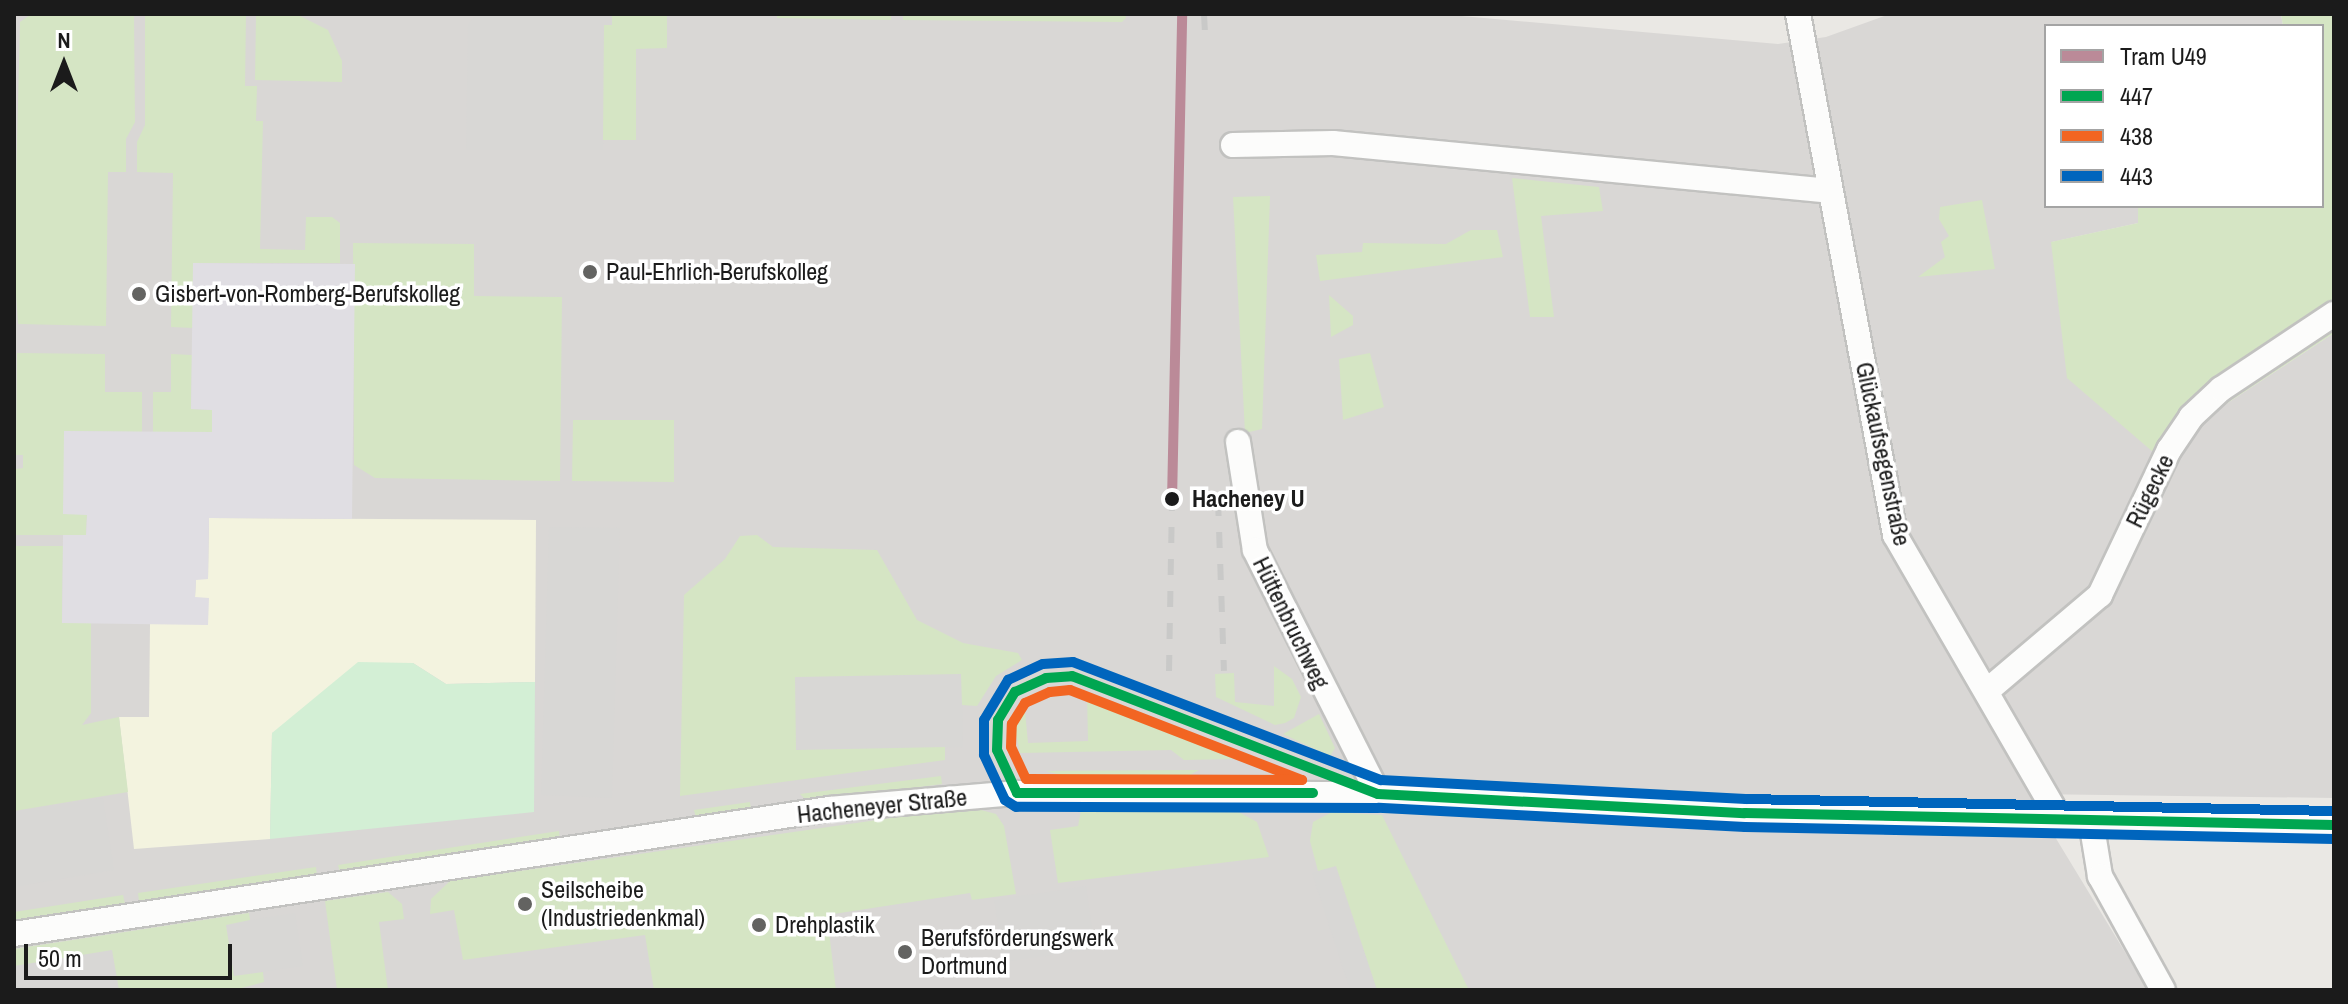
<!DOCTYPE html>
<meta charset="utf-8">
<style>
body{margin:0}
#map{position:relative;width:2348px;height:1004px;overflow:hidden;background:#eae8e4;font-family:"Archivo Narrow",sans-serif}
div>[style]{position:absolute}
.residential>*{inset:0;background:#d9d7d5}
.education>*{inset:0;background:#f3f3df}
.religious>*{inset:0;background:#d8d7d5}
.grass>*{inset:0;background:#d5e5c4}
.park>*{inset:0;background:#d3efd5}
.plaza>*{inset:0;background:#e0dee3}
.roads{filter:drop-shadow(2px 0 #c2c2c0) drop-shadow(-2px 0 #c2c2c0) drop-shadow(0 2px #c2c2c0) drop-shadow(0 -2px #c2c2c0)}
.street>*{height:24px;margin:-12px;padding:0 12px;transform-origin:12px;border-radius:12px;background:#fcfcfb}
.rail>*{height:6px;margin-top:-3px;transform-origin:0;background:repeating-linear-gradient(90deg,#c9c9c8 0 16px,transparent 0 32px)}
.bus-1>*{height:10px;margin:-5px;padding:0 5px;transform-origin:5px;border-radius:5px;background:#00a651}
.bus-2>*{height:10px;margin:-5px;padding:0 5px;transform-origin:5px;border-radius:5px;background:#f26522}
.bus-3>*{height:10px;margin:-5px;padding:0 5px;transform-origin:5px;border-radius:5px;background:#0065bd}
.tram-1>*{height:10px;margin:-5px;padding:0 5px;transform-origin:5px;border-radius:5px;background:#bb8a98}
.dots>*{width:22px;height:22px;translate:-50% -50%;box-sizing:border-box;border:4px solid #fff;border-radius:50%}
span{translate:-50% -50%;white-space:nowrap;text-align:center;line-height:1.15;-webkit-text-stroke:7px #fff;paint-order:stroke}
.poi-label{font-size:24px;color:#1b1b1b}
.left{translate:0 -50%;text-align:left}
.street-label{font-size:24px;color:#1b1b1b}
.stop-label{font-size:24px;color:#1b1b1b;font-weight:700}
.frame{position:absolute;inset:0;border:16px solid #1b1b1b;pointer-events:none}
.legend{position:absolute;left:2044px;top:24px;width:280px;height:184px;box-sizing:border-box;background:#fff;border:2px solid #a4a4a4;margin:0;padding:10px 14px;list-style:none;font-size:24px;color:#1b1b1b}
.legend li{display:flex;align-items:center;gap:16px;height:40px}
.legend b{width:40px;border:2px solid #a4a4a4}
.north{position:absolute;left:24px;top:24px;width:80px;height:80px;-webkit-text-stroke:6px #fff;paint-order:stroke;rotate:0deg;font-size:22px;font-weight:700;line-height:32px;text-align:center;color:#1b1b1b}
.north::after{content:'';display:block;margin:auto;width:28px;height:36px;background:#1b1b1b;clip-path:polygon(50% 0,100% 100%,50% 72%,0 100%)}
.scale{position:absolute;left:24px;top:944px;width:208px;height:36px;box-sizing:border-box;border:4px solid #1b1b1b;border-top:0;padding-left:10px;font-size:24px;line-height:28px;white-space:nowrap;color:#1b1b1b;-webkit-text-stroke:6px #fff;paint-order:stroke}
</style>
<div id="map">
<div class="residential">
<i style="clip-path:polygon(14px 14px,1439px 14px,1778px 44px,1826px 37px,1890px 14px,2281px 14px,2283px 26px,2046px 26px,2046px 206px,2138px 206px,2138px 223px,2052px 242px,2153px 452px,2334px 333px,2334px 798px,2029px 794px,2148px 990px,14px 990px)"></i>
</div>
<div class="education">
<i style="clip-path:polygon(209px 518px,536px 520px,535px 682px,446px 684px,413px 663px,272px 733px,270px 839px,134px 849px,119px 717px,149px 717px,150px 624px,208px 624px,195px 598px,196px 579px,208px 579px)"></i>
</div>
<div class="religious">
<i style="clip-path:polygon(477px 14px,612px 14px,612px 25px,604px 26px,603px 150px,466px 150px,468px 24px)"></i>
<i style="clip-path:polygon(549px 527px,620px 528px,612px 798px,541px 795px)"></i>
<i style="clip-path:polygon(962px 674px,963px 747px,796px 750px,794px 677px)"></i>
<i style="clip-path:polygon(103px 798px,114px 870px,14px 887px,14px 811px)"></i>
<i style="clip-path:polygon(1336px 865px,1377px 990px,1350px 990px,1312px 873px)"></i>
<i style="clip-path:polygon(1086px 886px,1095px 949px,1003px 962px,994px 900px)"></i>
<i style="clip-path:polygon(295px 913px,303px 966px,234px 976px,226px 924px)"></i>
<i style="clip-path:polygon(112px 950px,119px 990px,14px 990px,14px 966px)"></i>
</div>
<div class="grass">
<i style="clip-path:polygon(134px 14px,135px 122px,126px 139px,126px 172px,108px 172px,106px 326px,18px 324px,14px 263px,20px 22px,30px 15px)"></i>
<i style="clip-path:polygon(612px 14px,667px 14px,667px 48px,636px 49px,636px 140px,603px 140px,604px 25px,612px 25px)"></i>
<i style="clip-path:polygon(777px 14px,891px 14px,891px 20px,777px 18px)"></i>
<i style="clip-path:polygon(903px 14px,1125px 14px,1126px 18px,1122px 22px,903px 20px)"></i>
<i style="clip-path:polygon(2281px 14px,2334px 14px,2334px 333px,2153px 452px,2067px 378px,2051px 242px,2138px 223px,2138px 206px,2322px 206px,2322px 26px,2283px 26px)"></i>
<i style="clip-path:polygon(246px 15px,245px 86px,257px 86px,256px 121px,263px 121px,260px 249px,305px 250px,306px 217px,332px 217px,340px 223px,340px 263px,194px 263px,193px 328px,171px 327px,173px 173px,137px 172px,137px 142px,145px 125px,145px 16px)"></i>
<i style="clip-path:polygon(256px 15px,300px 16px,328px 30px,342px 61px,342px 82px,255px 80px)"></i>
<i style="clip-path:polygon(1512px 178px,1599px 187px,1603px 211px,1541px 216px,1554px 317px,1530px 317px)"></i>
<i style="clip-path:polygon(1270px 196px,1262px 429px,1245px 433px,1233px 197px)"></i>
<i style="clip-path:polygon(1982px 200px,1995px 269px,1918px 277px,1945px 257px,1941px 242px,1949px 236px,1939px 219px,1940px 207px)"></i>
<i style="clip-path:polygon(1471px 230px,1497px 230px,1503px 257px,1320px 281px,1316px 255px,1362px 252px,1363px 243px,1446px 244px)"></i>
<i style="clip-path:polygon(353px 243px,474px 244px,474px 296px,562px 297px,560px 481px,375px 478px,354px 465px)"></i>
<i style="clip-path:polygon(1329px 295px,1353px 316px,1353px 325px,1331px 337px)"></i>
<i style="clip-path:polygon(17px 353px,105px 354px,105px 392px,142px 392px,142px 432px,64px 431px,64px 514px,87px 514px,86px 535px,14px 535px,16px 469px,23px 468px,23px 455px,16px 455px)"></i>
<i style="clip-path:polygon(1370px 353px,1384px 407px,1343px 420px,1339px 359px)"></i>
<i style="clip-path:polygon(171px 354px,192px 355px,191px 409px,213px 410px,212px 433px,153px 432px,153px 392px,171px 392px)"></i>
<i style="clip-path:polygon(573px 420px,674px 420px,674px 482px,572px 481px)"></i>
<i style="clip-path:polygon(757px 535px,773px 547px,877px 550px,917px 620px,963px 643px,1018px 653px,1022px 660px,996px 676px,977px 706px,962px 705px,961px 674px,795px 677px,796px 750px,945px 747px,945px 760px,680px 796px,684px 595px,725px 559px,740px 536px)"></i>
<i style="clip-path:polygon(14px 546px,63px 546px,62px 622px,91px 623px,91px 713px,82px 725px,119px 717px,128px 792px,14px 811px)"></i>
<i style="clip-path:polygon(1274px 666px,1292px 679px,1301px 697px,1294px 718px,1285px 723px,1275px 725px,1216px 697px,1215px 674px,1234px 673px,1235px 702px,1274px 706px)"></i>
<i style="clip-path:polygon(1087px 695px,1234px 759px,1184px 760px,1171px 750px,1020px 753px,1015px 729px,1025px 711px,1028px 743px,1088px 741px)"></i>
<i style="clip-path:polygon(1319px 714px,1335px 748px,1330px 756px,1283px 734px)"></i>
<i style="clip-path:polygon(1199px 770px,1186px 777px,1068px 777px,1046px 771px)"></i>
<i style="clip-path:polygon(941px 776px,942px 784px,808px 802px,800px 794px)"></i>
<i style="clip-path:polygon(750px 802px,751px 810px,696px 818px,694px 810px)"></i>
<i style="clip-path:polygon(1222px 803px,1257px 822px,1269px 857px,1058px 883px,1050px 830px,1078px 826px,1082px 805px)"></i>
<i style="clip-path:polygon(981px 810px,996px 814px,1004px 826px,1016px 894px,972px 900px,970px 893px,827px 915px,836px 990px,654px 990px,645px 935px,463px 960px,454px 910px,430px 914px,431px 899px,450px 881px,898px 817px)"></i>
<i style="clip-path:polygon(1332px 812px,1382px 815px,1469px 990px,1377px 990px,1336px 866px,1318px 871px,1310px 841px,1313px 822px)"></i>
<i style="clip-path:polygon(559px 831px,560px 840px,340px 872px,338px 865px)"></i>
<i style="clip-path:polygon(316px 867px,317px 877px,139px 901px,138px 893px)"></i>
<i style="clip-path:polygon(388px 892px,402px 904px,404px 919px,379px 922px,388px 990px,337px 990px,325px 901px)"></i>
<i style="clip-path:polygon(123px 895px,125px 904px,14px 922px,14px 912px)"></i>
<i style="clip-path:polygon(249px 913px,250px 920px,226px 925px,234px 976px,263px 972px,264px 982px,234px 990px,119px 990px,112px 950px,14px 966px,14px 949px)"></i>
</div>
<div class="park">
<i style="clip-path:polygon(358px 662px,413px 663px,446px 684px,535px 682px,534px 812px,270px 839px,272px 733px)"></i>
</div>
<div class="plaza">
<i style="clip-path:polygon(193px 263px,355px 264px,352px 519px,209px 518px,208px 579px,196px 580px,195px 597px,209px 598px,208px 625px,62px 623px,63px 535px,86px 535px,87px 515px,63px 514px,64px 431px,212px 432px,212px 410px,191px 409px)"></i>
</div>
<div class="roads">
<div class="street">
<i style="left:1798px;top:14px;width:530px;rotate:79.45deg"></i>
<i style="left:1895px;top:535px;width:331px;rotate:59.9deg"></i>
<i style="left:1233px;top:145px;width:100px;rotate:-1.1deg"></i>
<i style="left:1333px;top:143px;width:499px;rotate:5.5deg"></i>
<i style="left:1238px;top:442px;width:109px;rotate:81.1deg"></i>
<i style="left:1255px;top:550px;width:273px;rotate:63.2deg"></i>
<i style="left:1988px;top:690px;width:147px;rotate:-40.3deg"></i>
<i style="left:2100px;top:595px;width:161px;rotate:-64.6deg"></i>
<i style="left:2169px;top:450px;width:40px;rotate:-56deg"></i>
<i style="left:2191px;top:417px;width:41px;rotate:-43deg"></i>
<i style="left:2221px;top:389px;width:136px;rotate:-33.6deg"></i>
<i style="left:2091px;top:821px;width:56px;rotate:80.7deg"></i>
<i style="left:2100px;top:876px;width:130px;rotate:61.1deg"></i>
<i style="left:14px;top:934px;width:825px;rotate:-8.72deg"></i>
<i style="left:829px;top:809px;width:189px;rotate:-4.9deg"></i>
<i style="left:1017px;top:793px;width:361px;rotate:0.2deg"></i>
<i style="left:1378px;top:794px;width:367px;rotate:3deg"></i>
<i style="left:1745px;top:813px;width:589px;rotate:1.17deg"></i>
</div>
</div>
<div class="rail">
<i style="left:1204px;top:14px;width:20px;rotate:87deg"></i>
<i style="left:1181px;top:34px;width:20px;rotate:-84deg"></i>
<i style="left:1218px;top:500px;width:171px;rotate:88deg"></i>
<i style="left:1169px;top:671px;width:170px;rotate:-89deg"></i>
</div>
<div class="bus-1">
<i style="left:1017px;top:793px;width:47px;rotate:-114.9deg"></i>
<i style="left:997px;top:750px;width:30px;rotate:-88deg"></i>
<i style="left:998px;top:720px;width:33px;rotate:-59deg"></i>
<i style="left:1015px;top:692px;width:34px;rotate:-24deg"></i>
<i style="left:1046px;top:678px;width:26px;rotate:-4deg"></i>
<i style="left:1072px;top:676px;width:328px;rotate:21.1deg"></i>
<i style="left:1378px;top:794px;width:367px;rotate:3deg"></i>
<i style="left:1745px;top:813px;width:589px;rotate:1.17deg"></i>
<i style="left:1017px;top:793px;width:296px"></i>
</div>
<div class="bus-2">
<i style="left:1070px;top:690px;width:249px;rotate:21.2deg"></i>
<i style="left:1302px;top:780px;width:276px;rotate:-179.8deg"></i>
<i style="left:1026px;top:779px;width:35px;rotate:-115deg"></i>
<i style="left:1011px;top:747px;width:23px;rotate:-88deg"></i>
<i style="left:1012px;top:724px;width:25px;rotate:-58deg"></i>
<i style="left:1025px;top:703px;width:27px;rotate:-24deg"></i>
<i style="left:1050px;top:692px;width:20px;rotate:-6deg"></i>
</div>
<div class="bus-3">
<i style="left:2334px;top:839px;width:589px;rotate:-178.83deg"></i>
<i style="left:1745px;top:827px;width:367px;rotate:-177deg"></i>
<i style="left:1378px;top:808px;width:362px;rotate:-179.8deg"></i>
<i style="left:1016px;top:807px;width:13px;rotate:-148deg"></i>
<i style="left:1005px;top:800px;width:50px;rotate:-115deg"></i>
<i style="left:984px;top:755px;width:35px;rotate:-90deg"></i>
<i style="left:984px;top:720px;width:47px;rotate:-59deg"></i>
<i style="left:1008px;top:680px;width:38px;rotate:-25deg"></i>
<i style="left:1043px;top:664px;width:30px;rotate:-4deg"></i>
<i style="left:1073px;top:662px;width:330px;rotate:21deg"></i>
<i style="left:1381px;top:780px;width:365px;rotate:3deg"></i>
<i style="left:1746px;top:799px;width:588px;rotate:1.17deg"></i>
</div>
<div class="tram-1">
<i style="left:1172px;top:501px;width:487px;rotate:-88.8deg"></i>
</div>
<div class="dots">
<i style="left:590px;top:272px;background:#636361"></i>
<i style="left:139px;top:294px;background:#636361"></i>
<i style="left:1172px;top:499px;background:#1b1b1b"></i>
<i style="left:525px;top:904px;background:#636361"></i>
<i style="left:759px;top:925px;background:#636361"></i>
<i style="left:905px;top:952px;background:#636361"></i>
</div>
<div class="poi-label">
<span class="left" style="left:606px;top:272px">Paul-Ehrlich-Berufskolleg</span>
<span class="left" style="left:155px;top:294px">Gisbert-von-Romberg-Berufskolleg</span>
<span class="left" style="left:541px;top:904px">Seilscheibe<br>(Industriedenkmal)</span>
<span class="left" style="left:775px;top:925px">Drehplastik</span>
<span class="left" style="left:921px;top:952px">Berufsförderungswerk<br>Dortmund</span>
</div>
<div class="street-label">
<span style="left:1883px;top:454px;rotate:78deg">Glückaufsegenstraße</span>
<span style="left:2150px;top:491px;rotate:-64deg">Rügecke</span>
<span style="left:1291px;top:623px;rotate:64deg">Hüttenbruchweg</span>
<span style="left:882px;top:806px;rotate:-6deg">Hacheneyer Straße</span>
</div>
<div class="stop-label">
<span class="left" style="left:1192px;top:499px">Hacheney U</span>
</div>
<div class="frame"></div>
<ul class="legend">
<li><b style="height:10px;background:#bb8a98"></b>Tram U49</li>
<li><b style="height:10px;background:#00a651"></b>447</li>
<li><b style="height:10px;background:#f26522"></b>438</li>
<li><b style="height:10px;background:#0065bd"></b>443</li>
</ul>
<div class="north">N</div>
<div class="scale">50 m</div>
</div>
